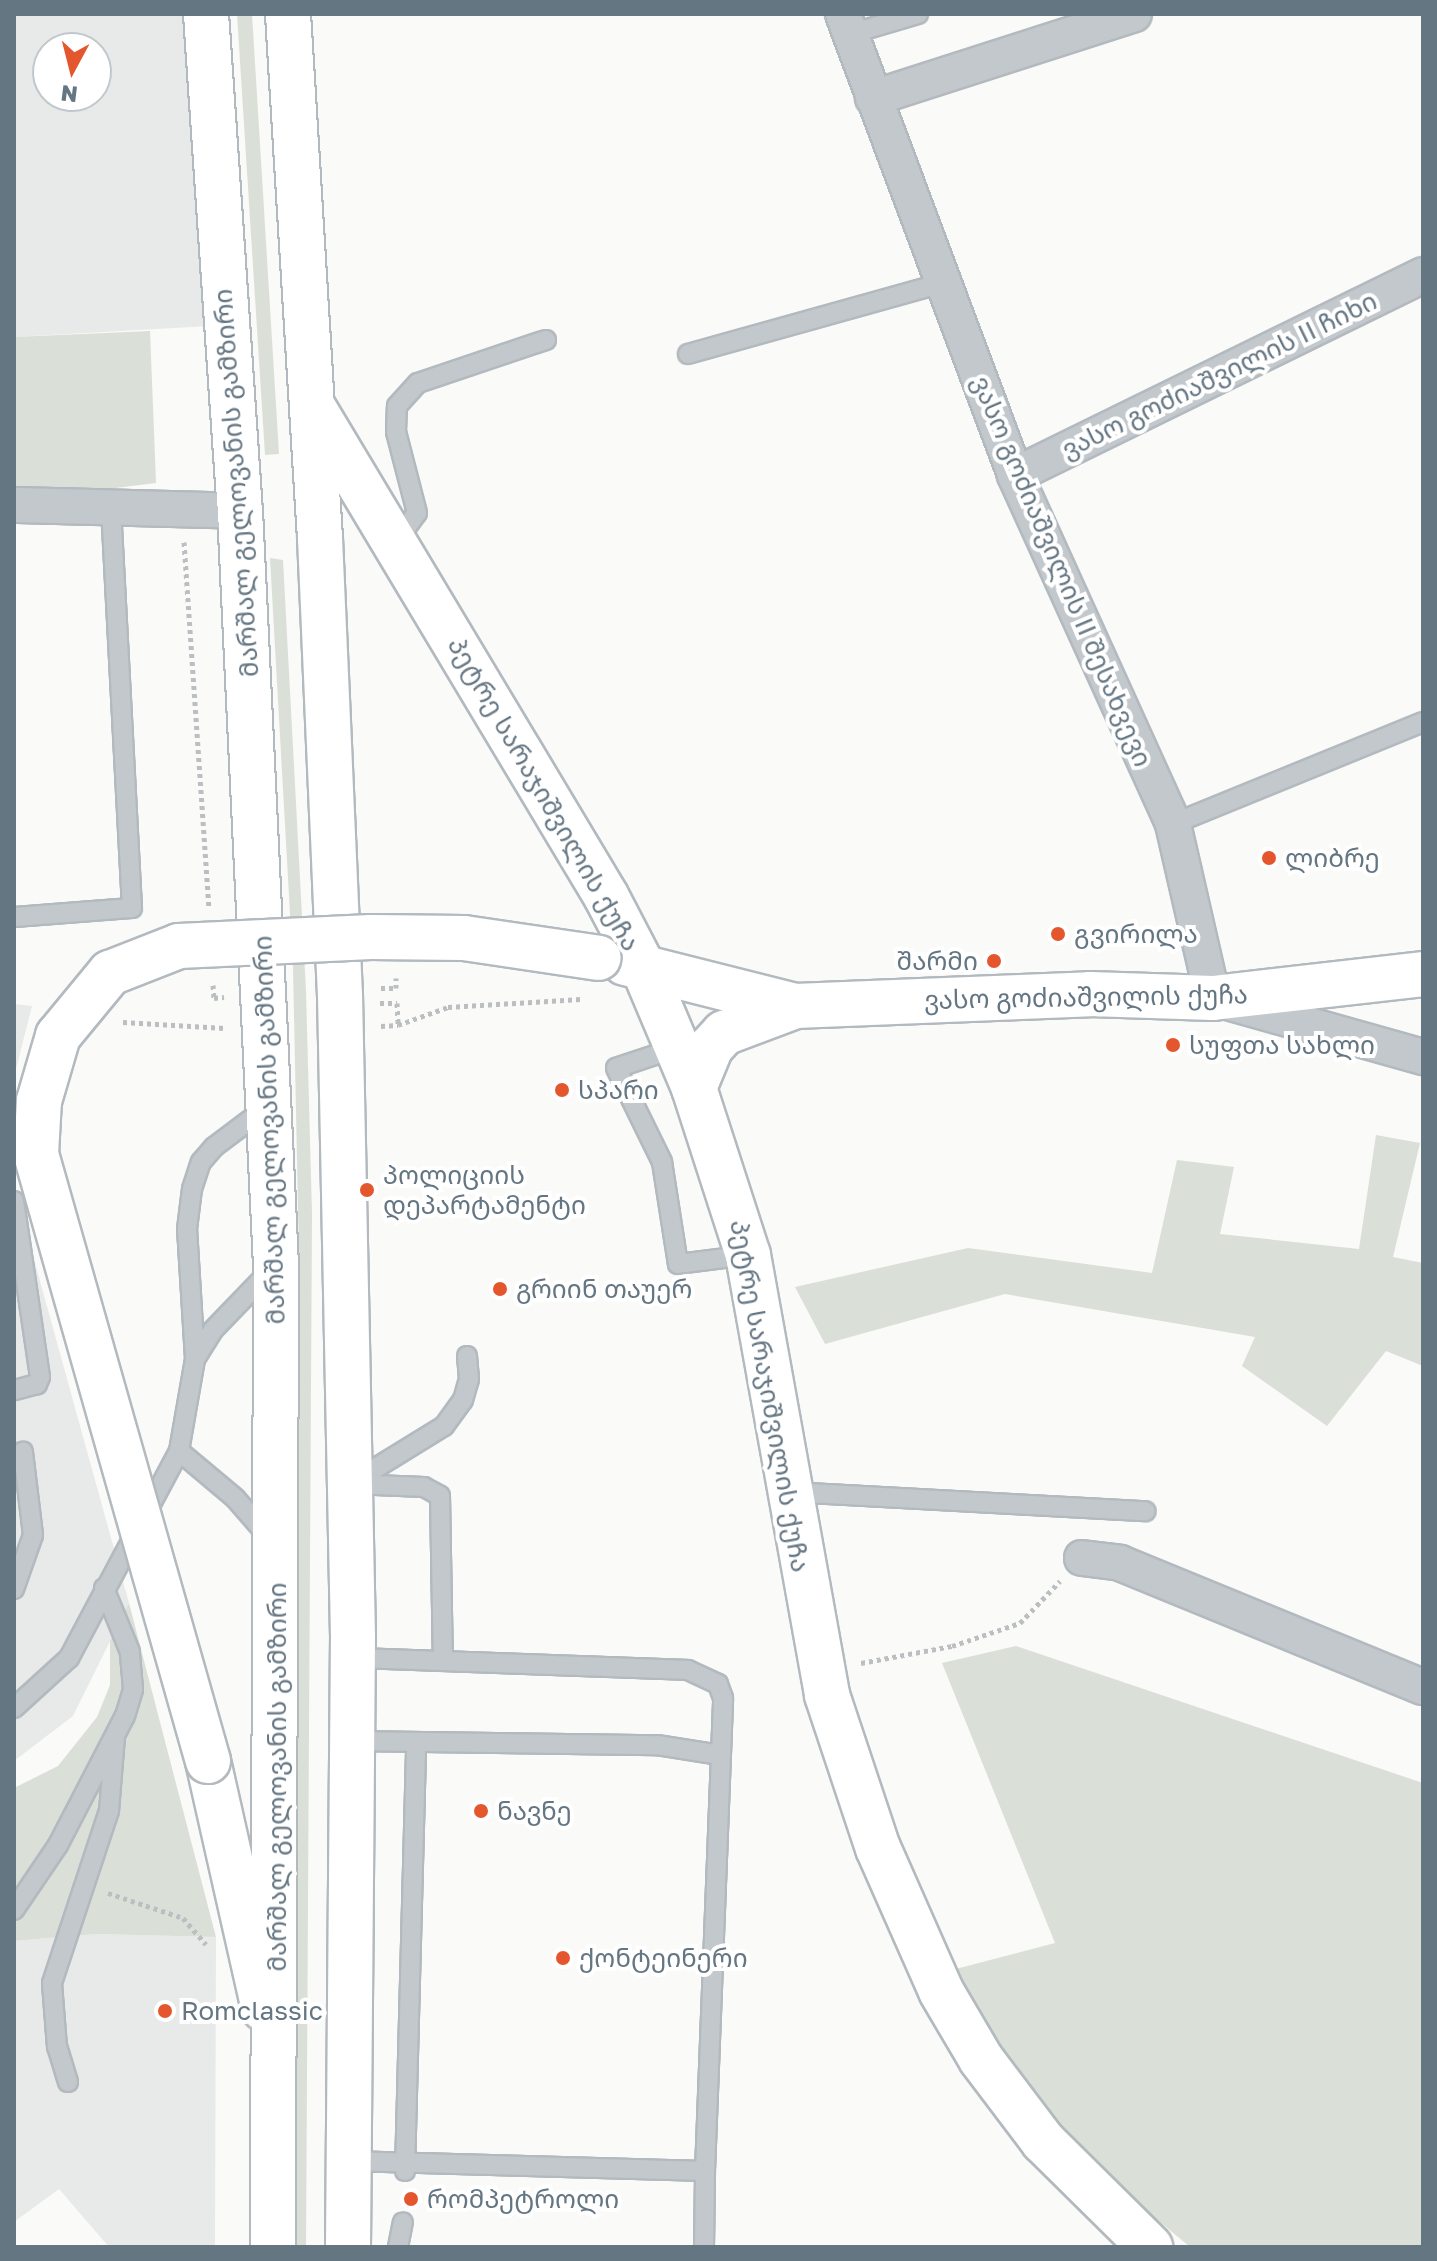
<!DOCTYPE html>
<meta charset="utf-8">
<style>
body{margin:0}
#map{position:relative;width:1437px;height:2261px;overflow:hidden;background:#fafaf8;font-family:"Golos Text","Noto Sans Georgian",sans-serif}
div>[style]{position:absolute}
.built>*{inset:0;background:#e8e9e9}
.green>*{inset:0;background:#dadfd7}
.path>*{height:5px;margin-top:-2.5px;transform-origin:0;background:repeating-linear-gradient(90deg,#bbbfc2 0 4px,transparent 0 8px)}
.roads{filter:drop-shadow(2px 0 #b3babf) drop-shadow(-2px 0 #b3babf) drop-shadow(0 2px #b3babf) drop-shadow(0 -2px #b3babf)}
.lane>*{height:18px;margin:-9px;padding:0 9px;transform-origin:9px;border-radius:9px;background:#c3c8cc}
.street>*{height:34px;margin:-17px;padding:0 17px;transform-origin:17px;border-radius:17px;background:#c3c8cc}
.secondary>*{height:44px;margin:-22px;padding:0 22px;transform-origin:22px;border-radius:22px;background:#fff}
.highway>*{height:44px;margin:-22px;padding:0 22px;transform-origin:22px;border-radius:22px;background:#fff}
.bridges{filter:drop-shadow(2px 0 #b3babf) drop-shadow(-2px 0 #b3babf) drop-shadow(0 2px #b3babf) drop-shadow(0 -2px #b3babf)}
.secondary-bridge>*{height:44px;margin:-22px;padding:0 22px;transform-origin:22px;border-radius:22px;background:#fff}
.dots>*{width:22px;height:22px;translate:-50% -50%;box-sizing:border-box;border:4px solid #fff;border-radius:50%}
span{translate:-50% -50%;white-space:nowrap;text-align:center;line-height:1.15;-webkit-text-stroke:8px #fff;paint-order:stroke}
.street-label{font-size:26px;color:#657683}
.poi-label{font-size:26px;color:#657683}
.left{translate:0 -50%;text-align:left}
.right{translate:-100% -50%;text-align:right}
.frame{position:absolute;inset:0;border:16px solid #657683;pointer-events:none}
.north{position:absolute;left:32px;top:32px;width:80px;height:80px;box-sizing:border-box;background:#fff;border:2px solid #c1c8cd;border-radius:50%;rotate:187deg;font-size:22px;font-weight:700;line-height:32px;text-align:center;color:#657683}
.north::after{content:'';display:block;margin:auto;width:28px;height:36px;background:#e4572e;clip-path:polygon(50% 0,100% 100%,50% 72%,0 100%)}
</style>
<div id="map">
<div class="built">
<i style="clip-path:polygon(evenodd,14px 14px,194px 14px,210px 326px,14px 337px,14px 14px,48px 48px,96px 48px,96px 96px,48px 96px,48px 48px)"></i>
<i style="clip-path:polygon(14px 1004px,32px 1006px,14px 1077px)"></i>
<i style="clip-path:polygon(14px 1187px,129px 1603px,73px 1716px,14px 1761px)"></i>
<i style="clip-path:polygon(96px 1934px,216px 1937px,215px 2247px,109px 2247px,59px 2189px,14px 2222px,14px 1941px)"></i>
</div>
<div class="green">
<i style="clip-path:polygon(237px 14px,252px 14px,279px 454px,265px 455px)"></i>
<i style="clip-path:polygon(150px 331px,156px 483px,99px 490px,14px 487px,14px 337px)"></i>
<i style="clip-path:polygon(270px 558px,283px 560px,306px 991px,312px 1214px,306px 2247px,293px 2247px,299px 1254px,293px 967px)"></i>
<i style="clip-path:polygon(1376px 1135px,1420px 1143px,1393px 1257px,1423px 1263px,1423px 1366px,1386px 1351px,1327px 1426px,1242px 1366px,1255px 1337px,1005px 1294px,825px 1344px,795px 1287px,968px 1248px,1152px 1273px,1177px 1160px,1234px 1167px,1220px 1234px,1359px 1249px)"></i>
<i style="clip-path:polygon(129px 1603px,216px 1937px,96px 1934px,14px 1941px,14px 1788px,58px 1766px,97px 1717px,110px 1685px,110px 1641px)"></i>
<i style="clip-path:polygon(1016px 1646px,1423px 1783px,1423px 2247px,1190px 2247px,1104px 2175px,1020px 2081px,986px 2022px,948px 1971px,1055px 1943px,942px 1663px)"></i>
</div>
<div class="path">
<i style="left:184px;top:542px;width:366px;rotate:86.1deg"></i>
<i style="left:213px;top:985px;width:13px;rotate:86deg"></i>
<i style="left:214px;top:998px;width:10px;rotate:-6deg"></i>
<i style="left:381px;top:988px;width:15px"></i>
<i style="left:396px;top:988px;width:10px;rotate:-90deg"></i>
<i style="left:380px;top:1003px;width:17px"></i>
<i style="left:397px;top:1003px;width:22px;rotate:87deg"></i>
<i style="left:398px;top:1025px;width:53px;rotate:-19.8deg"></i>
<i style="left:448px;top:1007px;width:133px;rotate:-3.4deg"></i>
<i style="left:123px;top:1022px;width:102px;rotate:3.4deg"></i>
<i style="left:381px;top:1026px;width:17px;rotate:-3deg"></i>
<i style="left:861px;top:1663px;width:93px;rotate:-10.6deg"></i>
<i style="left:952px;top:1646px;width:72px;rotate:-18.7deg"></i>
<i style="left:1020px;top:1623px;width:58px;rotate:-46.4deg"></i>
<i style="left:108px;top:1893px;width:79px;rotate:18.4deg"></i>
<i style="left:183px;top:1918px;width:35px;rotate:49deg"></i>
</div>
<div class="roads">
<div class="lane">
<i style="left:850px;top:34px;width:71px;rotate:-16.4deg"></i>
<i style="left:688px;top:354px;width:264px;rotate:-15.6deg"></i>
<i style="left:395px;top:543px;width:37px;rotate:-54deg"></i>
<i style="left:417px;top:513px;width:84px;rotate:-104.5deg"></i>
<i style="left:396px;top:432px;width:26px;rotate:-88deg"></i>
<i style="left:397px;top:406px;width:31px;rotate:-48deg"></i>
<i style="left:418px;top:383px;width:135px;rotate:-18.6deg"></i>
<i style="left:1173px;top:824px;width:270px;rotate:-22.2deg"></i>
<i style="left:14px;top:917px;width:118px;rotate:-4.4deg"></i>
<i style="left:132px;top:908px;width:398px;rotate:-93deg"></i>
<i style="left:676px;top:1048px;width:63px;rotate:161.6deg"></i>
<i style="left:616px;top:1068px;width:105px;rotate:63.9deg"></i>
<i style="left:662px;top:1162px;width:103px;rotate:81.1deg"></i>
<i style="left:678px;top:1264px;width:71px;rotate:-7.3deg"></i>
<i style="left:14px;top:1201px;width:178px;rotate:81.6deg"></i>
<i style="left:40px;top:1377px;width:8px;rotate:113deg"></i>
<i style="left:37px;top:1384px;width:24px;rotate:165deg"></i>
<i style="left:195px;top:1359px;width:130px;rotate:-93.5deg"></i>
<i style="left:187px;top:1229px;width:40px;rotate:-82.9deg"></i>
<i style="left:192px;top:1189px;width:28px;rotate:-72deg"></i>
<i style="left:201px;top:1162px;width:20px;rotate:-49deg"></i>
<i style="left:214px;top:1147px;width:66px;rotate:-37deg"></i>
<i style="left:353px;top:1482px;width:107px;rotate:-31.6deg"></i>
<i style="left:444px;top:1426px;width:32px;rotate:-54deg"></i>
<i style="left:463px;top:1400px;width:22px;rotate:-74deg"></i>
<i style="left:469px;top:1379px;width:23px;rotate:-95deg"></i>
<i style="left:350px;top:1484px;width:74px;rotate:2.3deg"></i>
<i style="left:424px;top:1487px;width:18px;rotate:29deg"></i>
<i style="left:440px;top:1496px;width:165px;rotate:89deg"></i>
<i style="left:790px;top:1492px;width:356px;rotate:3.1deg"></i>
<i style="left:268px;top:1536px;width:50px;rotate:-131deg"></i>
<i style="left:235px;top:1498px;width:73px;rotate:-140deg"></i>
<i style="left:179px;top:1451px;width:93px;rotate:-80.1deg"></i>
<i style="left:195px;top:1359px;width:34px;rotate:-58deg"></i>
<i style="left:213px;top:1330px;width:83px;rotate:-46deg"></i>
<i style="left:14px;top:1589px;width:57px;rotate:-70.6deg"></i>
<i style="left:33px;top:1535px;width:84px;rotate:-96.9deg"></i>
<i style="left:14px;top:1708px;width:74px;rotate:-42.3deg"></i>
<i style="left:69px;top:1658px;width:234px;rotate:-62deg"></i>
<i style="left:352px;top:1741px;width:305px;rotate:0.8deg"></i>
<i style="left:657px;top:1745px;width:64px;rotate:9deg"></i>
<i style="left:14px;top:1910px;width:78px;rotate:-55.9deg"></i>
<i style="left:58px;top:1845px;width:145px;rotate:-62.6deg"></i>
<i style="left:125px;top:1716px;width:28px;rotate:-73deg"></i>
<i style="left:133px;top:1689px;width:37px;rotate:-95deg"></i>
<i style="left:130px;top:1652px;width:69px;rotate:-112.1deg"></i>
<i style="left:68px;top:2082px;width:37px;rotate:-107deg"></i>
<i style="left:57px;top:2047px;width:64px;rotate:-94.5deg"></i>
<i style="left:52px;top:1983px;width:181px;rotate:-71.7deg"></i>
<i style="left:109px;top:1811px;width:75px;rotate:-85.4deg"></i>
<i style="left:348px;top:2161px;width:357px;rotate:1.6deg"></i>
<i style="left:705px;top:2171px;width:473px;rotate:-87.8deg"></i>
<i style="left:723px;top:1698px;width:15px;rotate:-110deg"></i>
<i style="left:718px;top:1684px;width:33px;rotate:-155deg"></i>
<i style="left:688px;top:1670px;width:335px;rotate:-177.9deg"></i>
<i style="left:405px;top:2171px;width:429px;rotate:-88.5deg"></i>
<i style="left:398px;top:2247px;width:25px;rotate:-79deg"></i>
<i style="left:704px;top:2247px;width:76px;rotate:-89.2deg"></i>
</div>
<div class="street">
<i style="left:843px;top:14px;width:492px;rotate:69.5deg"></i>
<i style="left:1015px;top:475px;width:383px;rotate:65.6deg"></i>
<i style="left:1173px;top:824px;width:179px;rotate:77.1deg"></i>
<i style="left:1213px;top:998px;width:218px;rotate:15.7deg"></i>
<i style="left:873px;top:98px;width:274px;rotate:-17.8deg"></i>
<i style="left:1015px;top:475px;width:454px;rotate:-26.1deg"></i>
<i style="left:14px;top:505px;width:226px;rotate:1.5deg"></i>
<i style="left:1082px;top:1558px;width:38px;rotate:7deg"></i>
<i style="left:1120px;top:1563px;width:327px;rotate:22.3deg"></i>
</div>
<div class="secondary">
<i style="left:313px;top:407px;width:570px;rotate:59.07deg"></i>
<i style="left:606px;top:896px;width:80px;rotate:62.5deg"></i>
<i style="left:643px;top:967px;width:131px;rotate:67.1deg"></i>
<i style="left:694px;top:1088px;width:176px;rotate:72.1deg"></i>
<i style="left:748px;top:1255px;width:447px;rotate:79.8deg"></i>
<i style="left:827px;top:1695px;width:161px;rotate:71.6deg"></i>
<i style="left:878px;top:1848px;width:156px;rotate:66.2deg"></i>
<i style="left:941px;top:1991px;width:79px;rotate:59.5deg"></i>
<i style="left:981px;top:2059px;width:103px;rotate:52.9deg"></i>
<i style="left:1043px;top:2141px;width:151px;rotate:44.7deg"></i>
<i style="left:625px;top:963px;width:175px;rotate:14.2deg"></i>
<i style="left:795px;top:1006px;width:295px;rotate:-2.3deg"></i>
<i style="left:1090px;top:994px;width:123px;rotate:1.9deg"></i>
<i style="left:1213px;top:998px;width:211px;rotate:-6.5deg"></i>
<i style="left:694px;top:1088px;width:44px;rotate:-67.5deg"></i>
<i style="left:711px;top:1047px;width:19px;rotate:-47deg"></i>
<i style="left:724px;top:1033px;width:74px;rotate:-20.6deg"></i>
<i style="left:208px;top:1761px;width:254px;rotate:77.3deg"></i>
</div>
<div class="highway">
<i style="left:206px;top:14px;width:498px;rotate:86.1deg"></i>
<i style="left:240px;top:511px;width:755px;rotate:87.27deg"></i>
<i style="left:276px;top:1265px;width:982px;rotate:90.18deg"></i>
<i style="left:288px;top:14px;width:525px;rotate:86.51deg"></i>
<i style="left:320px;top:538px;width:457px;rotate:87.5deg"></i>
<i style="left:340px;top:995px;width:641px;rotate:88.84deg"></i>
<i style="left:353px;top:1636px;width:611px;rotate:90.47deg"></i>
</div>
</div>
<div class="bridges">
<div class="secondary-bridge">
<i style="left:208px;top:1761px;width:631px;rotate:-105.82deg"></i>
<i style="left:36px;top:1154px;width:53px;rotate:-86.8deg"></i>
<i style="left:39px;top:1101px;width:68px;rotate:-73.7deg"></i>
<i style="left:58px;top:1036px;width:82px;rotate:-50.5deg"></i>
<i style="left:110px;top:973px;width:74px;rotate:-21.4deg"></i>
<i style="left:179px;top:946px;width:192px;rotate:-2.7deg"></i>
<i style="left:371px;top:937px;width:93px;rotate:0.6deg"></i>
<i style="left:464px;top:938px;width:136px;rotate:8.4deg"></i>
</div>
</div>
<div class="dots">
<i style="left:1269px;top:858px;background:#e4572e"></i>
<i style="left:1058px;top:934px;background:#e4572e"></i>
<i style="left:994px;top:961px;background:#e4572e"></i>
<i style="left:1173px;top:1045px;background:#e4572e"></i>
<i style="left:562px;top:1090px;background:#e4572e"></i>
<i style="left:367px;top:1190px;background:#e4572e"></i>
<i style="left:500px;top:1289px;background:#e4572e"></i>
<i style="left:481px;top:1811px;background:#e4572e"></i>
<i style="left:563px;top:1958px;background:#e4572e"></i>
<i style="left:165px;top:2011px;background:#e4572e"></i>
<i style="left:411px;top:2199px;background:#e4572e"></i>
</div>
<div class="street-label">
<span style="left:1219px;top:375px;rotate:-26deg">ვასო გოძიაშვილის II ჩიხი</span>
<span style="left:236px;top:483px;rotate:-94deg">მარშალ გელოვანის გამზირი</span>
<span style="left:1062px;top:571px;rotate:67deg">ვასო გოძიაშვილის II შესახვევი</span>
<span style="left:544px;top:794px;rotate:60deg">პეტრე სარაჯიშვილის ქუჩა</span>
<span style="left:1086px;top:997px;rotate:-1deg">ვასო გოძიაშვილის ქუჩა</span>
<span style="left:269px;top:1130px;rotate:-92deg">მარშალ გელოვანის გამზირი</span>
<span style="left:770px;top:1396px;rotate:80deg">პეტრე სარაჯიშვილის ქუჩა</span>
<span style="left:277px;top:1777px;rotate:-90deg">მარშალ გელოვანის გამზირი</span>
</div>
<div class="poi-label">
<span class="left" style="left:1285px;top:858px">ლიბრე</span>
<span class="left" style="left:1074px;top:934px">გვირილა</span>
<span class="right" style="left:978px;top:961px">შარმი</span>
<span class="left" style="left:1189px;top:1045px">სუფთა სახლი</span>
<span class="left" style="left:578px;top:1090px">სპარი</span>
<span class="left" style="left:383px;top:1190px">პოლიციის<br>დეპარტამენტი</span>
<span class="left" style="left:516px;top:1289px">გრიინ თაუერ</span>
<span class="left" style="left:497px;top:1811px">ნავნე</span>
<span class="left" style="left:579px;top:1958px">ქონტეინერი</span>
<span class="left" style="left:181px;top:2011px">Romclassic</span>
<span class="left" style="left:427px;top:2199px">რომპეტროლი</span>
</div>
<div class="frame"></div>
<div class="north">N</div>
</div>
